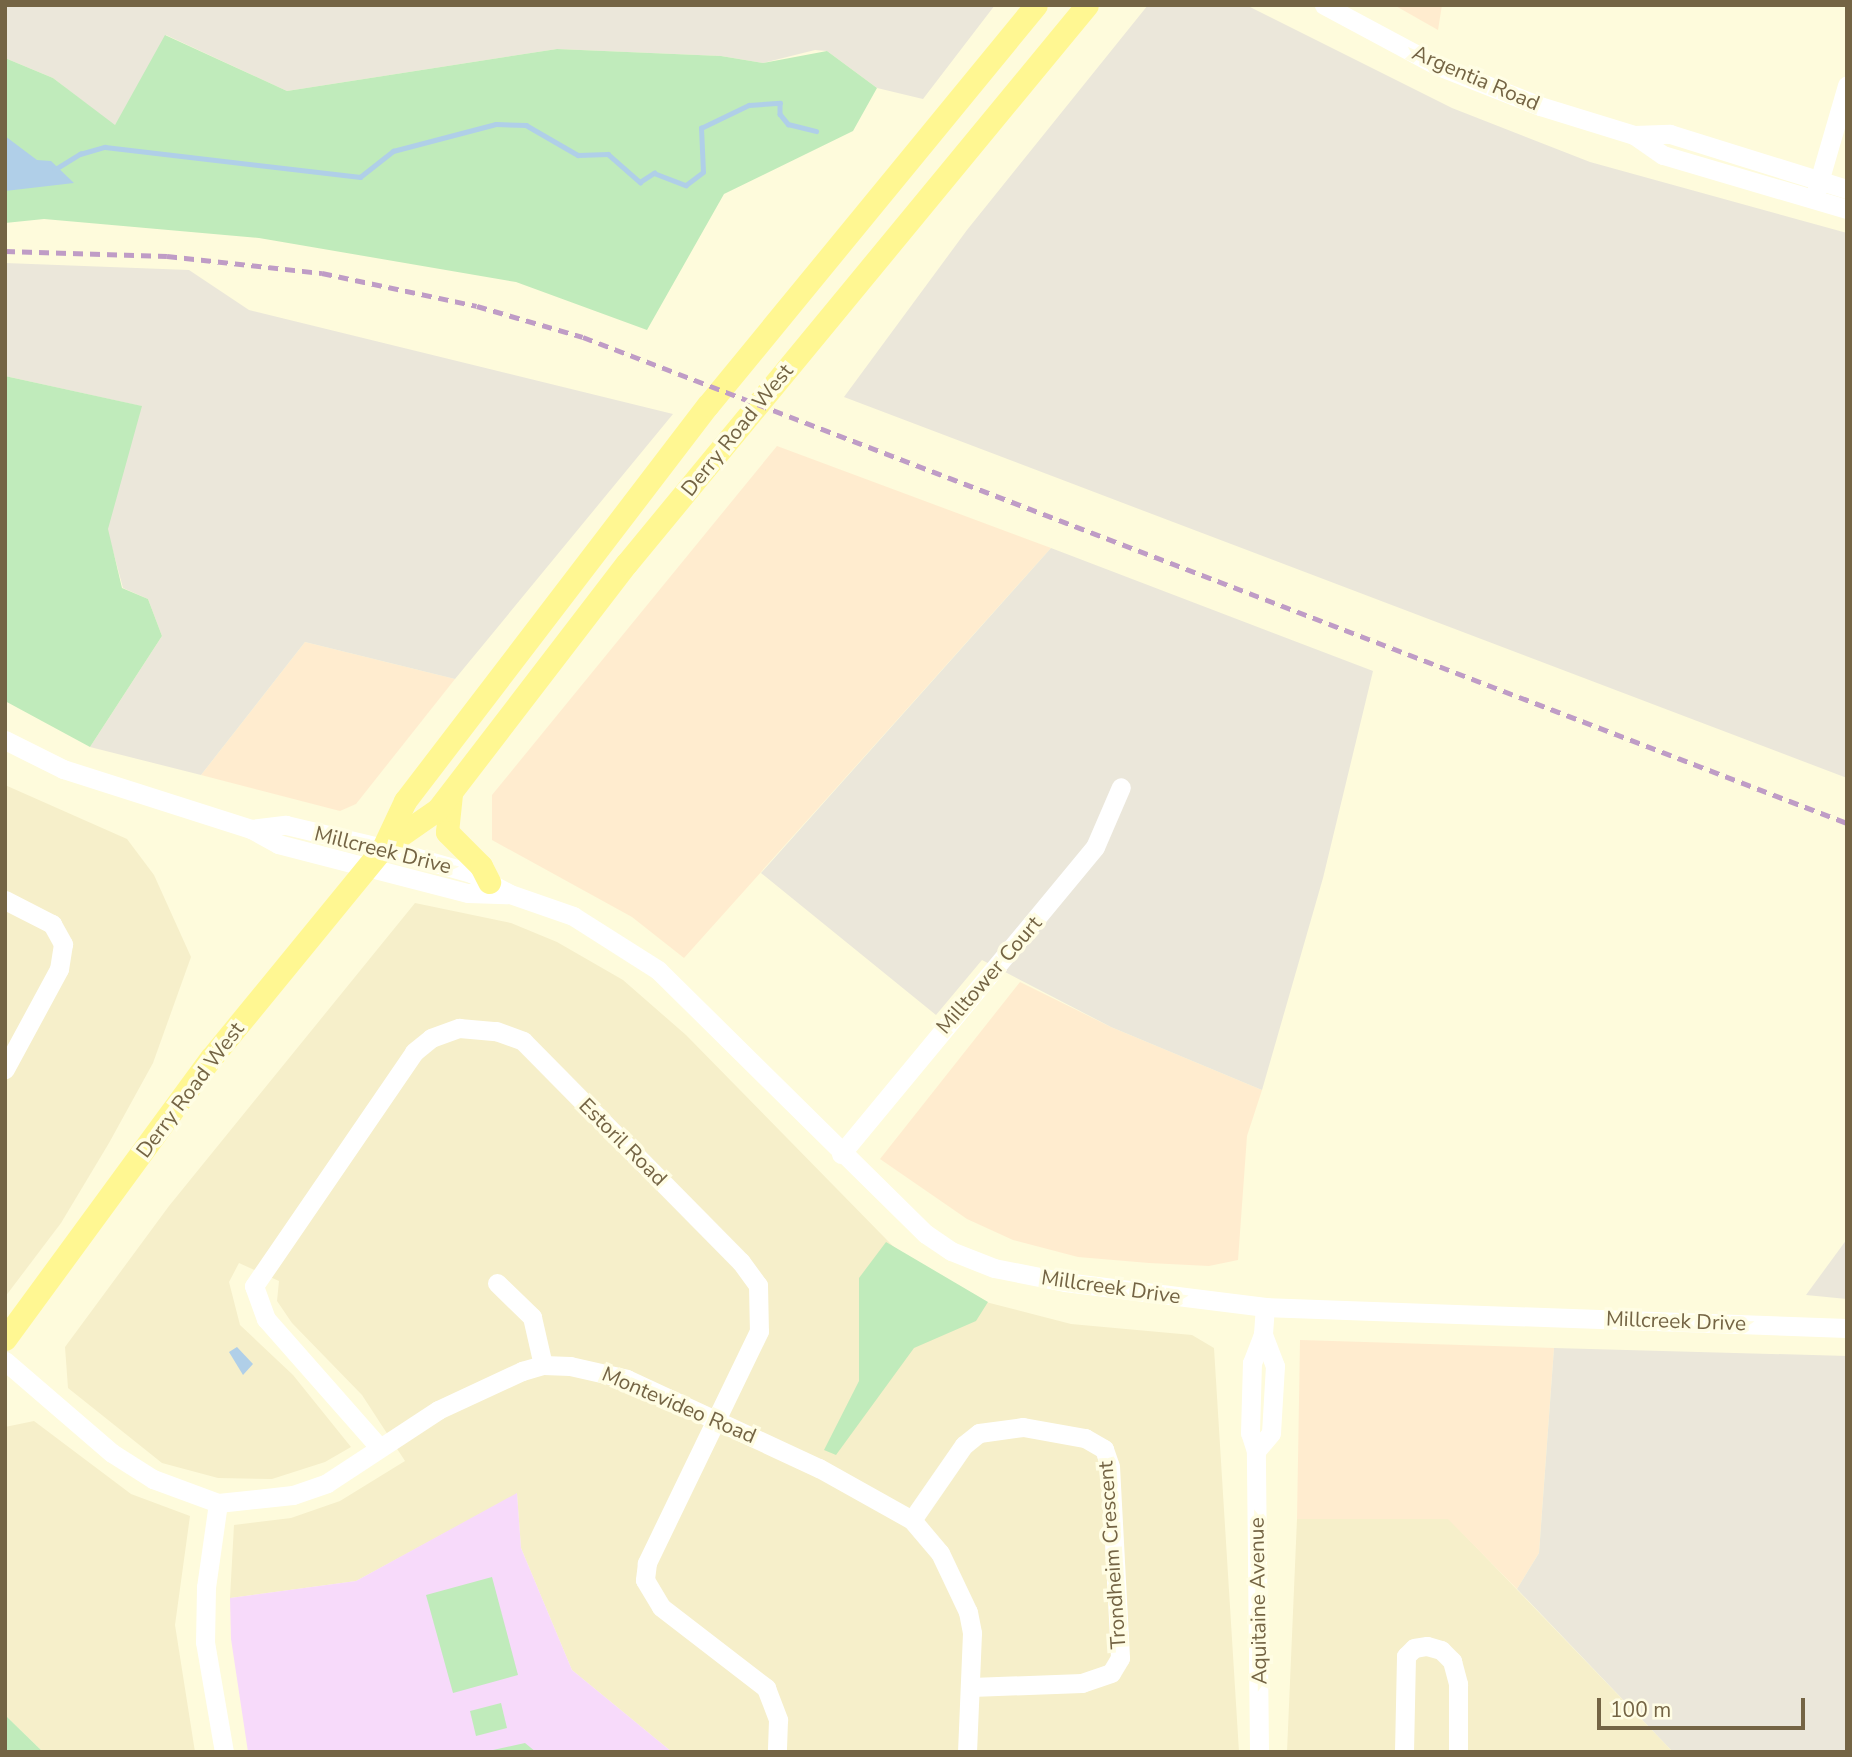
<!DOCTYPE html>
<style>
body{margin:0}
#map{position:relative;width:1852px;height:1757px;overflow:hidden;background:#fefbdc;font-family:"Nunito Sans",sans-serif}
div>[style]{position:absolute}
.residential>*{inset:0;background:#f6efca}
.commercial>*{inset:0;background:#ffeccf}
.industrial>*{inset:0;background:#ebe7da}
.education>*{inset:0;background:#f7dafa}
.green>*{inset:0;background:#c0ebbb}
.water>*{inset:0;background:#b0cfe8}
.stream>*{height:4.5px;margin:-2.25px;padding:0 2.25px;transform-origin:2.25px;border-radius:2.25px;background:#b0cfe8}
.minor>*{height:19px;margin:-9.5px;padding:0 9.5px;transform-origin:9.5px;border-radius:9.5px;background:#fff}
.major>*{height:23px;margin:-11.5px;padding:0 11.5px;transform-origin:11.5px;border-radius:11.5px;background:#fff792}
.rail>*{height:4.5px;margin-top:-2.25px;transform-origin:0;background:repeating-linear-gradient(90deg,#bf9cc6 0 10px,transparent 0 17px)}
span{translate:-50% -50%;white-space:nowrap;text-align:center;line-height:1.15;-webkit-text-stroke:7px #fffde4;paint-order:stroke}
.street-label{font-size:21px;color:#746444}
.frame{position:absolute;inset:0;border:7px solid #746444;pointer-events:none}
.scale{position:absolute;left:1597px;top:1698px;width:208px;height:32px;box-sizing:border-box;border:4px solid #746444;border-top:0;padding-left:9px;font-size:21px;line-height:24px;white-space:nowrap;color:#746444;-webkit-text-stroke:5px #fffde4;paint-order:stroke}
</style>
<div id="map">
<div class="residential">
<i style="clip-path:polygon(5px 785px,127px 839px,154px 875px,191px 957px,153px 1063px,109px 1143px,61px 1223px,5px 1297px)"></i>
<i style="clip-path:polygon(415px 903px,511px 923px,557px 942px,623px 980px,686px 1035px,935px 1289px,1071px 1324px,1192px 1335px,1214px 1348px,1239px 1752px,672px 1752px,572px 1670px,521px 1548px,517px 1494px,356px 1581px,230px 1598px,234px 1525px,291px 1518px,340px 1501px,405px 1461px,362px 1395px,292px 1323px,277px 1301px,279px 1281px,239px 1263px,229px 1282px,240px 1325px,293px 1375px,351px 1447px,325px 1462px,272px 1479px,218px 1478px,162px 1463px,68px 1388px,65px 1347px,169px 1206px)"></i>
<i style="clip-path:polygon(34px 1421px,131px 1494px,190px 1516px,175px 1625px,195px 1752px,43px 1752px,5px 1715px,5px 1427px)"></i>
<i style="clip-path:polygon(1297px 1519px,1449px 1519px,1673px 1752px,1287px 1752px)"></i>
</div>
<div class="commercial">
<i style="clip-path:polygon(1394px 5px,1442px 5px,1438px 30px)"></i>
<i style="clip-path:polygon(777px 446px,1051px 548px,684px 958px,632px 917px,492px 840px,492px 795px)"></i>
<i style="clip-path:polygon(305px 642px,455px 679px,356px 804px,340px 811px,201px 775px)"></i>
<i style="clip-path:polygon(1020px 982px,1111px 1027px,1262px 1090px,1247px 1136px,1238px 1260px,1209px 1266px,1149px 1263px,1078px 1257px,1013px 1240px,967px 1219px,880px 1159px)"></i>
<i style="clip-path:polygon(1300px 1340px,1554px 1348px,1539px 1553px,1517px 1589px,1448px 1519px,1297px 1519px)"></i>
</div>
<div class="industrial">
<i style="clip-path:polygon(5px 5px,995px 5px,923px 99px,877px 88px,827px 51px,815px 50px,763px 63px,721px 56px,557px 49px,287px 91px,166px 35px,115px 126px,53px 78px,5px 58px)"></i>
<i style="clip-path:polygon(1148px 5px,1246px 5px,1452px 108px,1590px 162px,1847px 233px,1847px 778px,844px 397px,967px 230px)"></i>
<i style="clip-path:polygon(5px 263px,189px 270px,249px 310px,673px 414px,455px 679px,305px 642px,201px 775px,90px 747px,162px 636px,148px 599px,123px 588px,107px 529px,141px 406px,5px 376px)"></i>
<i style="clip-path:polygon(1051px 548px,1373px 671px,1323px 878px,1262px 1090px,1111px 1027px,982px 960px,936px 1015px,761px 873px)"></i>
<i style="clip-path:polygon(1847px 1239px,1847px 1299px,1806px 1295px)"></i>
<i style="clip-path:polygon(1554px 1348px,1847px 1356px,1847px 1752px,1673px 1752px,1517px 1589px,1539px 1553px)"></i>
</div>
<div class="education">
<i style="clip-path:polygon(517px 1493px,521px 1548px,572px 1670px,672px 1752px,248px 1752px,231px 1639px,230px 1598px,356px 1581px)"></i>
</div>
<div class="green">
<i style="clip-path:polygon(165px 35px,287px 91px,557px 49px,721px 56px,763px 63px,827px 51px,877px 88px,853px 131px,724px 194px,647px 330px,516px 282px,259px 238px,44px 219px,5px 223px,5px 58px,53px 78px,115px 125px)"></i>
<i style="clip-path:polygon(5px 376px,142px 406px,108px 529px,122px 588px,148px 599px,162px 636px,90px 747px,5px 701px)"></i>
<i style="clip-path:polygon(886px 1242px,988px 1302px,976px 1321px,914px 1348px,836px 1455px,824px 1450px,859px 1381px,859px 1278px)"></i>
<i style="clip-path:polygon(492px 1577px,518px 1675px,453px 1693px,426px 1595px)"></i>
<i style="clip-path:polygon(501px 1703px,507px 1728px,476px 1736px,470px 1711px)"></i>
<i style="clip-path:polygon(5px 1715px,43px 1752px,5px 1752px)"></i>
<i style="clip-path:polygon(525px 1743px,536px 1752px,484px 1752px)"></i>
</div>
<div class="water">
<i style="clip-path:polygon(5px 136px,37px 160px,51px 161px,74px 183px,5px 191px)"></i>
<i style="clip-path:polygon(237px 1347px,253px 1364px,243px 1375px,229px 1352px)"></i>
</div>
<div class="stream">
<i style="left:54px;top:170px;width:31px;rotate:-32deg"></i>
<i style="left:80px;top:154px;width:26px;rotate:-16deg"></i>
<i style="left:105px;top:147px;width:257px;rotate:6.7deg"></i>
<i style="left:360px;top:177px;width:42px;rotate:-38.2deg"></i>
<i style="left:393px;top:151px;width:106px;rotate:-14.7deg"></i>
<i style="left:496px;top:124px;width:30px;rotate:2deg"></i>
<i style="left:526px;top:125px;width:60px;rotate:30deg"></i>
<i style="left:578px;top:155px;width:30px;rotate:-2deg"></i>
<i style="left:608px;top:154px;width:43px;rotate:41.2deg"></i>
<i style="left:640px;top:182px;width:17px;rotate:-33deg"></i>
<i style="left:654px;top:173px;width:34px;rotate:21deg"></i>
<i style="left:686px;top:185px;width:21px;rotate:-37deg"></i>
<i style="left:703px;top:172px;width:44px;rotate:-92.6deg"></i>
<i style="left:701px;top:128px;width:53px;rotate:-25.6deg"></i>
<i style="left:749px;top:105px;width:31px;rotate:-4deg"></i>
<i style="left:780px;top:103px;width:11px;rotate:90deg"></i>
<i style="left:780px;top:114px;width:13px;rotate:51deg"></i>
<i style="left:788px;top:124px;width:29px;rotate:14deg"></i>
</div>
<div class="minor">
<i style="left:1324px;top:5px;width:129px;rotate:28.2deg"></i>
<i style="left:1438px;top:66px;width:110px;rotate:21.4deg"></i>
<i style="left:1540px;top:106px;width:98px;rotate:17.1deg"></i>
<i style="left:1634px;top:135px;width:35px;rotate:35deg"></i>
<i style="left:1663px;top:155px;width:192px;rotate:16.4deg"></i>
<i style="left:1634px;top:135px;width:36px;rotate:-2deg"></i>
<i style="left:1670px;top:134px;width:185px;rotate:17.3deg"></i>
<i style="left:1816px;top:192px;width:111px;rotate:-73.8deg"></i>
<i style="left:5px;top:740px;width:65px;rotate:26.6deg"></i>
<i style="left:63px;top:769px;width:197px;rotate:17.7deg"></i>
<i style="left:251px;top:829px;width:31px;rotate:29deg"></i>
<i style="left:278px;top:844px;width:196px;rotate:14.5deg"></i>
<i style="left:468px;top:893px;width:38px;rotate:2deg"></i>
<i style="left:251px;top:829px;width:35px;rotate:-7deg"></i>
<i style="left:286px;top:825px;width:100px;rotate:13.3deg"></i>
<i style="left:383px;top:848px;width:91px;rotate:15.9deg"></i>
<i style="left:471px;top:873px;width:44px;rotate:28.3deg"></i>
<i style="left:510px;top:894px;width:67px;rotate:19.2deg"></i>
<i style="left:573px;top:916px;width:101px;rotate:32.4deg"></i>
<i style="left:658px;top:970px;width:376px;rotate:44.6deg"></i>
<i style="left:926px;top:1234px;width:30px;rotate:34deg"></i>
<i style="left:951px;top:1251px;width:46px;rotate:21.6deg"></i>
<i style="left:994px;top:1268px;width:72px;rotate:11.2deg"></i>
<i style="left:1065px;top:1282px;width:202px;rotate:7.1deg"></i>
<i style="left:1265px;top:1307px;width:582px;rotate:2.07deg"></i>
<i style="left:5px;top:900px;width:53px;rotate:27.1deg"></i>
<i style="left:52px;top:924px;width:23px;rotate:61deg"></i>
<i style="left:63px;top:944px;width:25px;rotate:99deg"></i>
<i style="left:59px;top:969px;width:114px;rotate:118.4deg"></i>
<i style="left:841px;top:1154px;width:398px;rotate:-50.4deg"></i>
<i style="left:1095px;top:847px;width:65px;rotate:-66.6deg"></i>
<i style="left:497px;top:1283px;width:49px;rotate:44.2deg"></i>
<i style="left:532px;top:1317px;width:49px;rotate:77.1deg"></i>
<i style="left:5px;top:1361px;width:141px;rotate:40.7deg"></i>
<i style="left:112px;top:1453px;width:49px;rotate:32.4deg"></i>
<i style="left:153px;top:1479px;width:69px;rotate:20.3deg"></i>
<i style="left:218px;top:1503px;width:75px;rotate:-6.1deg"></i>
<i style="left:293px;top:1495px;width:36px;rotate:-19deg"></i>
<i style="left:327px;top:1483px;width:133px;rotate:-33.3deg"></i>
<i style="left:438px;top:1410px;width:93px;rotate:-24.9deg"></i>
<i style="left:522px;top:1371px;width:22px;rotate:-16deg"></i>
<i style="left:543px;top:1365px;width:27px;rotate:2deg"></i>
<i style="left:570px;top:1366px;width:58px;rotate:12.8deg"></i>
<i style="left:627px;top:1379px;width:212px;rotate:24.9deg"></i>
<i style="left:819px;top:1468px;width:107px;rotate:29.2deg"></i>
<i style="left:912px;top:1520px;width:43px;rotate:49.7deg"></i>
<i style="left:940px;top:1553px;width:65px;rotate:64.6deg"></i>
<i style="left:968px;top:1612px;width:21px;rotate:79deg"></i>
<i style="left:972px;top:1633px;width:119px;rotate:92.4deg"></i>
<i style="left:379px;top:1447px;width:171px;rotate:-131.4deg"></i>
<i style="left:266px;top:1319px;width:35px;rotate:-110deg"></i>
<i style="left:254px;top:1286px;width:283px;rotate:-55.6deg"></i>
<i style="left:414px;top:1052px;width:22px;rotate:-39deg"></i>
<i style="left:431px;top:1038px;width:30px;rotate:-20deg"></i>
<i style="left:459px;top:1028px;width:37px;rotate:5deg"></i>
<i style="left:496px;top:1031px;width:29px;rotate:20deg"></i>
<i style="left:523px;top:1041px;width:310px;rotate:45.4deg"></i>
<i style="left:741px;top:1262px;width:29px;rotate:54deg"></i>
<i style="left:758px;top:1285px;width:46px;rotate:88.8deg"></i>
<i style="left:759px;top:1331px;width:258px;rotate:115.8deg"></i>
<i style="left:647px;top:1563px;width:17px;rotate:97deg"></i>
<i style="left:645px;top:1580px;width:31px;rotate:59deg"></i>
<i style="left:661px;top:1607px;width:133px;rotate:37.6deg"></i>
<i style="left:766px;top:1688px;width:34px;rotate:69deg"></i>
<i style="left:778px;top:1720px;width:32px;rotate:92deg"></i>
<i style="left:1256px;top:1451px;width:23px;rotate:-50deg"></i>
<i style="left:1271px;top:1433px;width:67px;rotate:-86.6deg"></i>
<i style="left:1275px;top:1366px;width:34px;rotate:-111deg"></i>
<i style="left:218px;top:1503px;width:85px;rotate:98.1deg"></i>
<i style="left:206px;top:1587px;width:55px;rotate:91deg"></i>
<i style="left:205px;top:1642px;width:112px;rotate:80.2deg"></i>
<i style="left:912px;top:1520px;width:91px;rotate:-55.3deg"></i>
<i style="left:964px;top:1445px;width:19px;rotate:-39deg"></i>
<i style="left:979px;top:1433px;width:44px;rotate:-7.8deg"></i>
<i style="left:1023px;top:1427px;width:63px;rotate:10.1deg"></i>
<i style="left:1085px;top:1438px;width:22px;rotate:30deg"></i>
<i style="left:1104px;top:1449px;width:18px;rotate:71deg"></i>
<i style="left:1110px;top:1466px;width:192px;rotate:87deg"></i>
<i style="left:1120px;top:1658px;width:17px;rotate:121deg"></i>
<i style="left:1111px;top:1673px;width:31px;rotate:161deg"></i>
<i style="left:1082px;top:1683px;width:111px;rotate:177.9deg"></i>
<i style="left:1259px;top:1752px;width:301px;rotate:-90.6deg"></i>
<i style="left:1256px;top:1451px;width:19px;rotate:-108deg"></i>
<i style="left:1250px;top:1433px;width:70px;rotate:-88.4deg"></i>
<i style="left:1252px;top:1363px;width:31px;rotate:-69deg"></i>
<i style="left:1263px;top:1334px;width:27px;rotate:-86deg"></i>
<i style="left:1404px;top:1752px;width:96px;rotate:-88.8deg"></i>
<i style="left:1406px;top:1656px;width:11px;rotate:-45deg"></i>
<i style="left:1414px;top:1648px;width:13px;rotate:-9deg"></i>
<i style="left:1427px;top:1646px;width:15px;rotate:16deg"></i>
<i style="left:1441px;top:1650px;width:16px;rotate:45deg"></i>
<i style="left:1452px;top:1661px;width:24px;rotate:75deg"></i>
<i style="left:1458px;top:1684px;width:68px;rotate:90deg"></i>
</div>
<div class="major">
<i style="left:451px;top:794px;width:38px;rotate:96deg"></i>
<i style="left:447px;top:832px;width:48px;rotate:45deg"></i>
<i style="left:481px;top:866px;width:18px;rotate:63deg"></i>
<i style="left:385px;top:846px;width:65px;rotate:-34.9deg"></i>
<i style="left:438px;top:809px;width:310px;rotate:-52.5deg"></i>
<i style="left:627px;top:563px;width:723px;rotate:-50.5deg"></i>
<i style="left:5px;top:1339px;width:348px;rotate:-53.8deg"></i>
<i style="left:211px;top:1058px;width:271px;rotate:-50.7deg"></i>
<i style="left:383px;top:848px;width:52px;rotate:-64.9deg"></i>
<i style="left:405px;top:801px;width:499px;rotate:-52.6deg"></i>
<i style="left:708px;top:405px;width:517px;rotate:-50.65deg"></i>
</div>
<div class="rail">
<i style="left:5px;top:251px;width:162px;rotate:1.8deg"></i>
<i style="left:167px;top:256px;width:156px;rotate:6.3deg"></i>
<i style="left:322px;top:273px;width:158px;rotate:12deg"></i>
<i style="left:477px;top:306px;width:110px;rotate:16.3deg"></i>
<i style="left:583px;top:337px;width:1354px;rotate:21.03deg"></i>
</div>
<div class="street-label">
<span style="left:1476px;top:78px;rotate:23deg">Argentia Road</span>
<span style="left:737px;top:430px;rotate:-51deg">Derry Road West</span>
<span style="left:383px;top:850px;rotate:14deg">Millcreek Drive</span>
<span style="left:989px;top:975px;rotate:-49deg">Milltower Court</span>
<span style="left:190px;top:1090px;rotate:-53deg">Derry Road West</span>
<span style="left:623px;top:1142px;rotate:45deg">Estoril Road</span>
<span style="left:1111px;top:1287px;rotate:8deg">Millcreek Drive</span>
<span style="left:1676px;top:1321px;rotate:2deg">Millcreek Drive</span>
<span style="left:679px;top:1405px;rotate:23deg">Montevideo Road</span>
<span style="left:1112px;top:1555px;rotate:-94deg">Trondheim Crescent</span>
<span style="left:1258px;top:1601px;rotate:-91deg">Aquitaine Avenue</span>
</div>
<div class="frame"></div>
<div class="scale">100 m</div>
</div>
